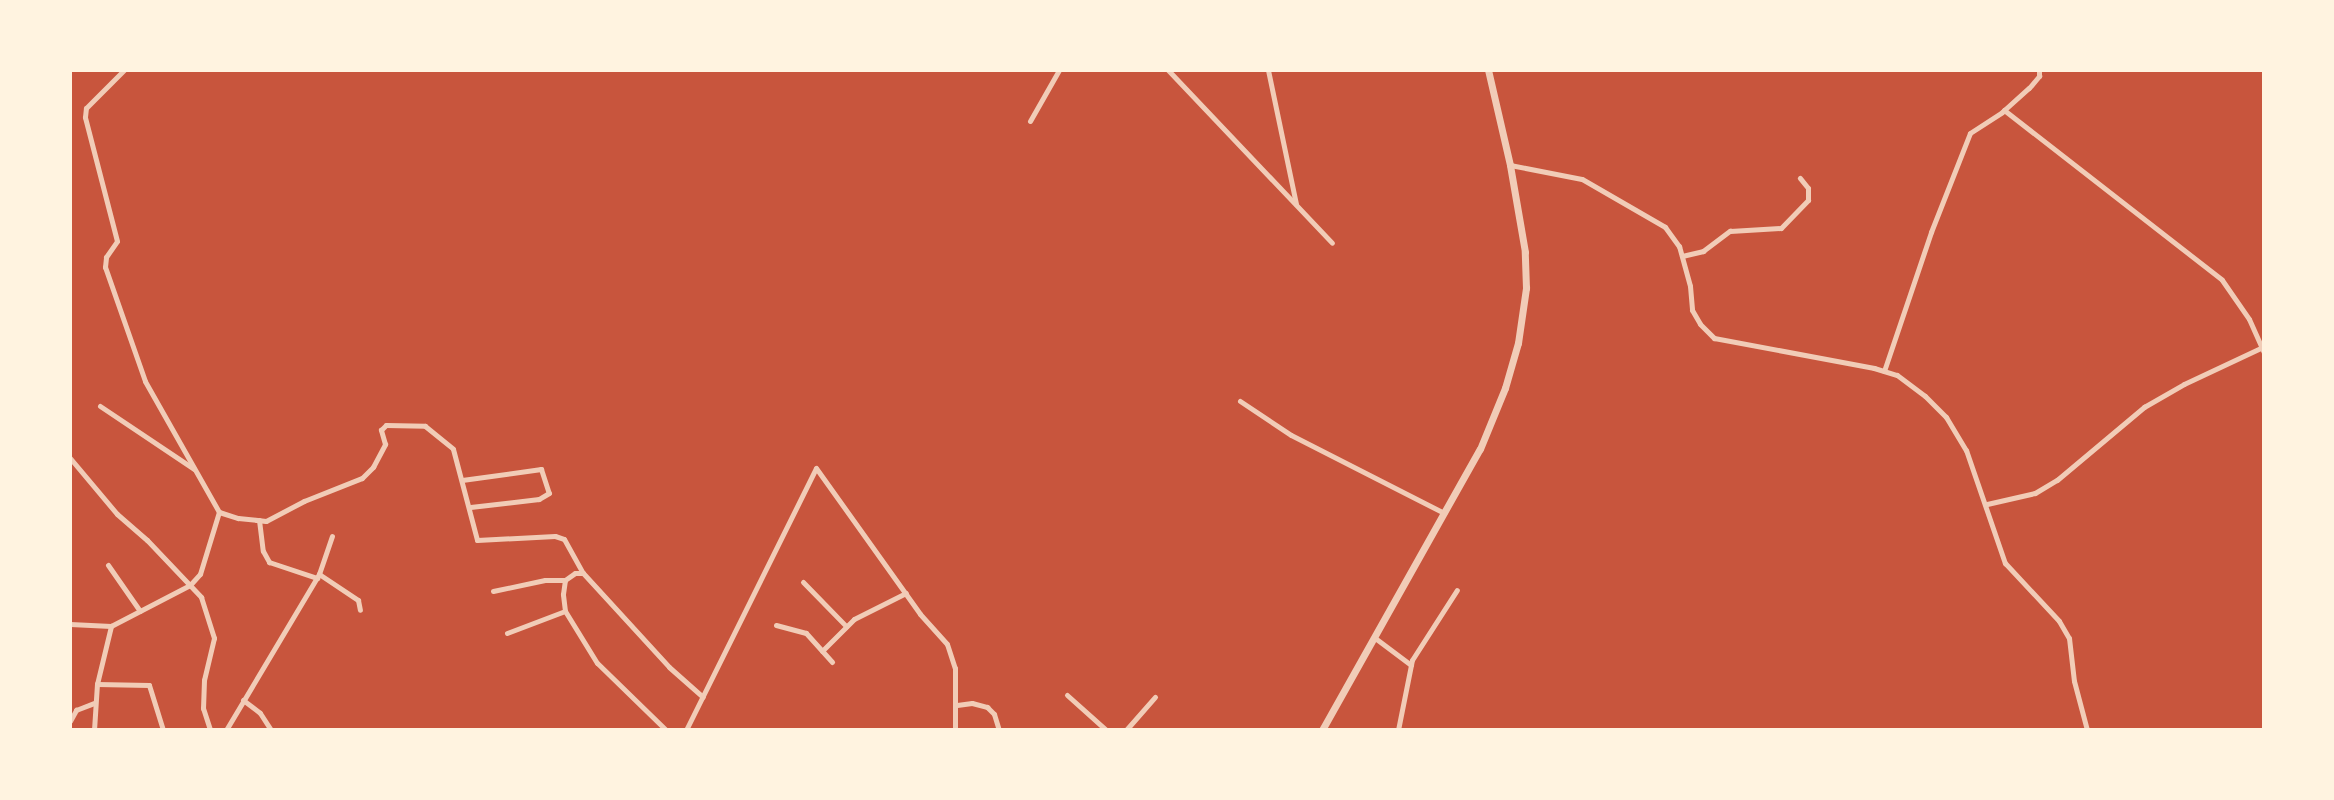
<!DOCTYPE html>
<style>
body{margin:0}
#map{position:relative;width:2334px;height:800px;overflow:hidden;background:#c8553d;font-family:"Space Grotesk",sans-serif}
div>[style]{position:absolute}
.minor>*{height:5px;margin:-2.5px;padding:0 2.5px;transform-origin:2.5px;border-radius:2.5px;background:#f1ccb7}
.tertiary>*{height:7px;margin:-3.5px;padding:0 3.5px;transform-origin:3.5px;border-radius:3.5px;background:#f1ccb7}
span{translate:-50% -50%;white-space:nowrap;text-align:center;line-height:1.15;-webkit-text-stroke:7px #fff3e0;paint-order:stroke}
.frame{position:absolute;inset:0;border:72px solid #fff3e0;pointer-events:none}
</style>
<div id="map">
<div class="minor">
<i style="left:1168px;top:70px;width:238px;rotate:46.5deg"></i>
<i style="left:1268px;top:70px;width:137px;rotate:78.2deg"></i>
<i style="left:2004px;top:110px;width:276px;rotate:37.9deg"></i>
<i style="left:2222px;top:280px;width:47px;rotate:55.3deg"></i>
<i style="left:2249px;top:319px;width:37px;rotate:66deg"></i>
<i style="left:1030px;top:121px;width:59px;rotate:-60.4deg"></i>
<i style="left:1510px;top:165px;width:73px;rotate:11deg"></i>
<i style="left:1582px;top:179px;width:96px;rotate:30deg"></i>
<i style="left:1665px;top:227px;width:24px;rotate:54deg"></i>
<i style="left:1679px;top:246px;width:41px;rotate:74.6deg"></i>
<i style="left:1690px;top:286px;width:24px;rotate:85deg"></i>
<i style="left:1692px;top:310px;width:16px;rotate:60deg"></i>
<i style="left:1700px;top:324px;width:20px;rotate:45deg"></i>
<i style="left:1714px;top:338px;width:163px;rotate:10.6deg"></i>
<i style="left:1874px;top:368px;width:24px;rotate:17deg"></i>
<i style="left:1897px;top:375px;width:35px;rotate:37deg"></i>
<i style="left:1925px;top:396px;width:30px;rotate:45deg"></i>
<i style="left:1946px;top:417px;width:39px;rotate:59deg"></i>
<i style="left:1966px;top:450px;width:120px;rotate:71deg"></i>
<i style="left:2005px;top:563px;width:79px;rotate:47deg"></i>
<i style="left:2059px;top:621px;width:20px;rotate:60deg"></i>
<i style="left:2069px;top:638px;width:43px;rotate:83.4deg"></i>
<i style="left:2074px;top:681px;width:51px;rotate:75.1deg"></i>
<i style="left:1682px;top:256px;width:22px;rotate:-13deg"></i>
<i style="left:1703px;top:251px;width:34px;rotate:-37deg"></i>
<i style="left:1730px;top:231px;width:51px;rotate:-3.4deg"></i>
<i style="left:1781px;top:228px;width:39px;rotate:-46deg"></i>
<i style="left:1808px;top:200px;width:12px;rotate:-90deg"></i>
<i style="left:1808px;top:188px;width:13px;rotate:-129deg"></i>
<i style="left:1884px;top:371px;width:147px;rotate:-71.3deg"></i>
<i style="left:1931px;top:232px;width:106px;rotate:-68.5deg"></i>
<i style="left:1970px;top:133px;width:38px;rotate:-33deg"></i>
<i style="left:2002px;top:112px;width:36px;rotate:-42deg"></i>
<i style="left:2029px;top:88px;width:16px;rotate:-50deg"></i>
<i style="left:2039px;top:76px;width:6px;rotate:-90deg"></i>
<i style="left:1240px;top:401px;width:61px;rotate:33.7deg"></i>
<i style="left:1291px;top:435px;width:172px;rotate:27deg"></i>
<i style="left:100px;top:406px;width:113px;rotate:33.8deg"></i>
<i style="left:70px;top:458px;width:73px;rotate:50deg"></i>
<i style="left:117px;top:514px;width:40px;rotate:41deg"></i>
<i style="left:147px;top:540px;width:79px;rotate:46.5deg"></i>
<i style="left:201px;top:597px;width:43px;rotate:72.4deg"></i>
<i style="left:214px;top:638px;width:43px;rotate:103.4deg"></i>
<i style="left:204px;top:680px;width:28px;rotate:92deg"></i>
<i style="left:203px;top:708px;width:23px;rotate:72deg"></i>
<i style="left:816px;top:468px;width:179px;rotate:54.5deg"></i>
<i style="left:920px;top:614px;width:40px;rotate:48deg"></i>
<i style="left:947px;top:644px;width:25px;rotate:72deg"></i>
<i style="left:955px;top:668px;width:62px;rotate:90deg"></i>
<i style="left:462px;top:480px;width:80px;rotate:-7.9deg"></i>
<i style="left:541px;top:469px;width:25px;rotate:72deg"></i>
<i style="left:549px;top:493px;width:12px;rotate:149deg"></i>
<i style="left:539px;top:499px;width:69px;rotate:173.4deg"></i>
<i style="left:1987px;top:504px;width:49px;rotate:-12.9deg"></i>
<i style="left:2035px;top:493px;width:26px;rotate:-31deg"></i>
<i style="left:2057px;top:480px;width:114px;rotate:-40deg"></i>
<i style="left:2144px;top:407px;width:46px;rotate:-29.9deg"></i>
<i style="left:2184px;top:384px;width:87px;rotate:-25.1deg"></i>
<i style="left:219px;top:512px;width:20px;rotate:18deg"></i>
<i style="left:238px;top:518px;width:28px;rotate:6deg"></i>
<i style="left:266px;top:521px;width:43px;rotate:-27.8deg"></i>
<i style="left:304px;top:501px;width:62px;rotate:-21.6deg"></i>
<i style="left:362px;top:478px;width:16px;rotate:-45deg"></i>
<i style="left:373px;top:467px;width:26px;rotate:-62deg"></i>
<i style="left:385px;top:444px;width:15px;rotate:-106deg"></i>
<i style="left:381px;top:430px;width:7px;rotate:-45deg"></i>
<i style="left:386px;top:425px;width:39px;rotate:1deg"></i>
<i style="left:425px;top:426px;width:36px;rotate:39deg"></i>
<i style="left:453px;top:449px;width:94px;rotate:75.2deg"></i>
<i style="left:477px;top:540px;width:78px;rotate:-2.9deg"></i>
<i style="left:555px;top:536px;width:9px;rotate:18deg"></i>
<i style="left:564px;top:539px;width:39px;rotate:61deg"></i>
<i style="left:259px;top:520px;width:31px;rotate:83deg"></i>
<i style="left:263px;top:551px;width:13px;rotate:61deg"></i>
<i style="left:269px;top:562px;width:51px;rotate:18.4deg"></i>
<i style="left:108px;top:565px;width:56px;rotate:55.2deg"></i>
<i style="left:319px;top:574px;width:47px;rotate:33.7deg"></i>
<i style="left:358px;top:600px;width:10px;rotate:79deg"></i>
<i style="left:803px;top:582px;width:62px;rotate:45.7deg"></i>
<i style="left:493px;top:591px;width:53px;rotate:-11.9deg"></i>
<i style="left:545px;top:580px;width:20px"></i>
<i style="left:70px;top:624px;width:41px;rotate:2.8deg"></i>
<i style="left:776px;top:625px;width:31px;rotate:15deg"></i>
<i style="left:806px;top:633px;width:39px;rotate:48deg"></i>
<i style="left:507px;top:633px;width:62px;rotate:-20.8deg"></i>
<i style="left:1375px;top:638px;width:45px;rotate:36.9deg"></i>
<i style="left:822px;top:651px;width:45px;rotate:-45deg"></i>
<i style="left:854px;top:619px;width:58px;rotate:-26.6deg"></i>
<i style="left:97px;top:684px;width:52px;rotate:1.1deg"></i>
<i style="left:149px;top:685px;width:47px;rotate:72.7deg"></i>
<i style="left:1067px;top:695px;width:52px;rotate:41.9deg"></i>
<i style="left:243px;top:700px;width:21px;rotate:37deg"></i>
<i style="left:260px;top:713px;width:20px;rotate:57deg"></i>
<i style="left:957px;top:705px;width:15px;rotate:-8deg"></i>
<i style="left:972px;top:703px;width:16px;rotate:15deg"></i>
<i style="left:987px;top:707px;width:10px;rotate:45deg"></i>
<i style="left:994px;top:714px;width:17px;rotate:73deg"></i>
<i style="left:70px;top:721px;width:13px;rotate:-61deg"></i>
<i style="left:76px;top:710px;width:19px;rotate:-21deg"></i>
<i style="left:94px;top:730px;width:46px;rotate:-86.3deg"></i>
<i style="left:97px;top:684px;width:60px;rotate:-76.4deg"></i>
<i style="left:111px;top:626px;width:89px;rotate:-27.4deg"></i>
<i style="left:190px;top:585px;width:15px;rotate:-48deg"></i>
<i style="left:200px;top:574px;width:65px;rotate:-73deg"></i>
<i style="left:219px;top:512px;width:150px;rotate:-119.5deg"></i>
<i style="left:145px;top:381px;width:121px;rotate:-109.3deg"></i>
<i style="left:105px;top:267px;width:10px;rotate:-84deg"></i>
<i style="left:106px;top:257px;width:19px;rotate:-55deg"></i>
<i style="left:117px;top:241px;width:128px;rotate:-104.5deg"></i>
<i style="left:85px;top:117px;width:9px;rotate:-84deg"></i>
<i style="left:86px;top:108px;width:54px;rotate:-45deg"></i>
<i style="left:226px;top:730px;width:182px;rotate:-59.2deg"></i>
<i style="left:319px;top:574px;width:40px;rotate:-71.1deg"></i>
<i style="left:666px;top:730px;width:96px;rotate:-135.8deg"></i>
<i style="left:597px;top:663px;width:61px;rotate:-121.6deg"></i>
<i style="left:565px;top:611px;width:17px;rotate:-97deg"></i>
<i style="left:563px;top:594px;width:14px;rotate:-82deg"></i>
<i style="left:565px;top:580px;width:12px;rotate:-35deg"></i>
<i style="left:575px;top:573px;width:8px"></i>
<i style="left:583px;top:573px;width:127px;rotate:47.5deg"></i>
<i style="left:669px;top:667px;width:45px;rotate:41.4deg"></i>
<i style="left:686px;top:730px;width:292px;rotate:-63.6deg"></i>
<i style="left:1126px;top:730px;width:44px;rotate:-48.7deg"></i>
<i style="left:1398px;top:730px;width:71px;rotate:-78.7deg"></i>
<i style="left:1412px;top:660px;width:83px;rotate:-57.3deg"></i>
</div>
<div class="tertiary">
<i style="left:1322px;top:730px;width:322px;rotate:-60.7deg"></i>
<i style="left:1480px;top:449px;width:66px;rotate:-67.7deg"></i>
<i style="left:1505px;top:388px;width:47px;rotate:-73.9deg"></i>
<i style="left:1518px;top:343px;width:56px;rotate:-81.7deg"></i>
<i style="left:1526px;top:288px;width:36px;rotate:-92deg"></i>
<i style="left:1525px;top:252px;width:88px;rotate:-99.8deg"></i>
<i style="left:1510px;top:165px;width:98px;rotate:-103deg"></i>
</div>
<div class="frame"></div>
</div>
